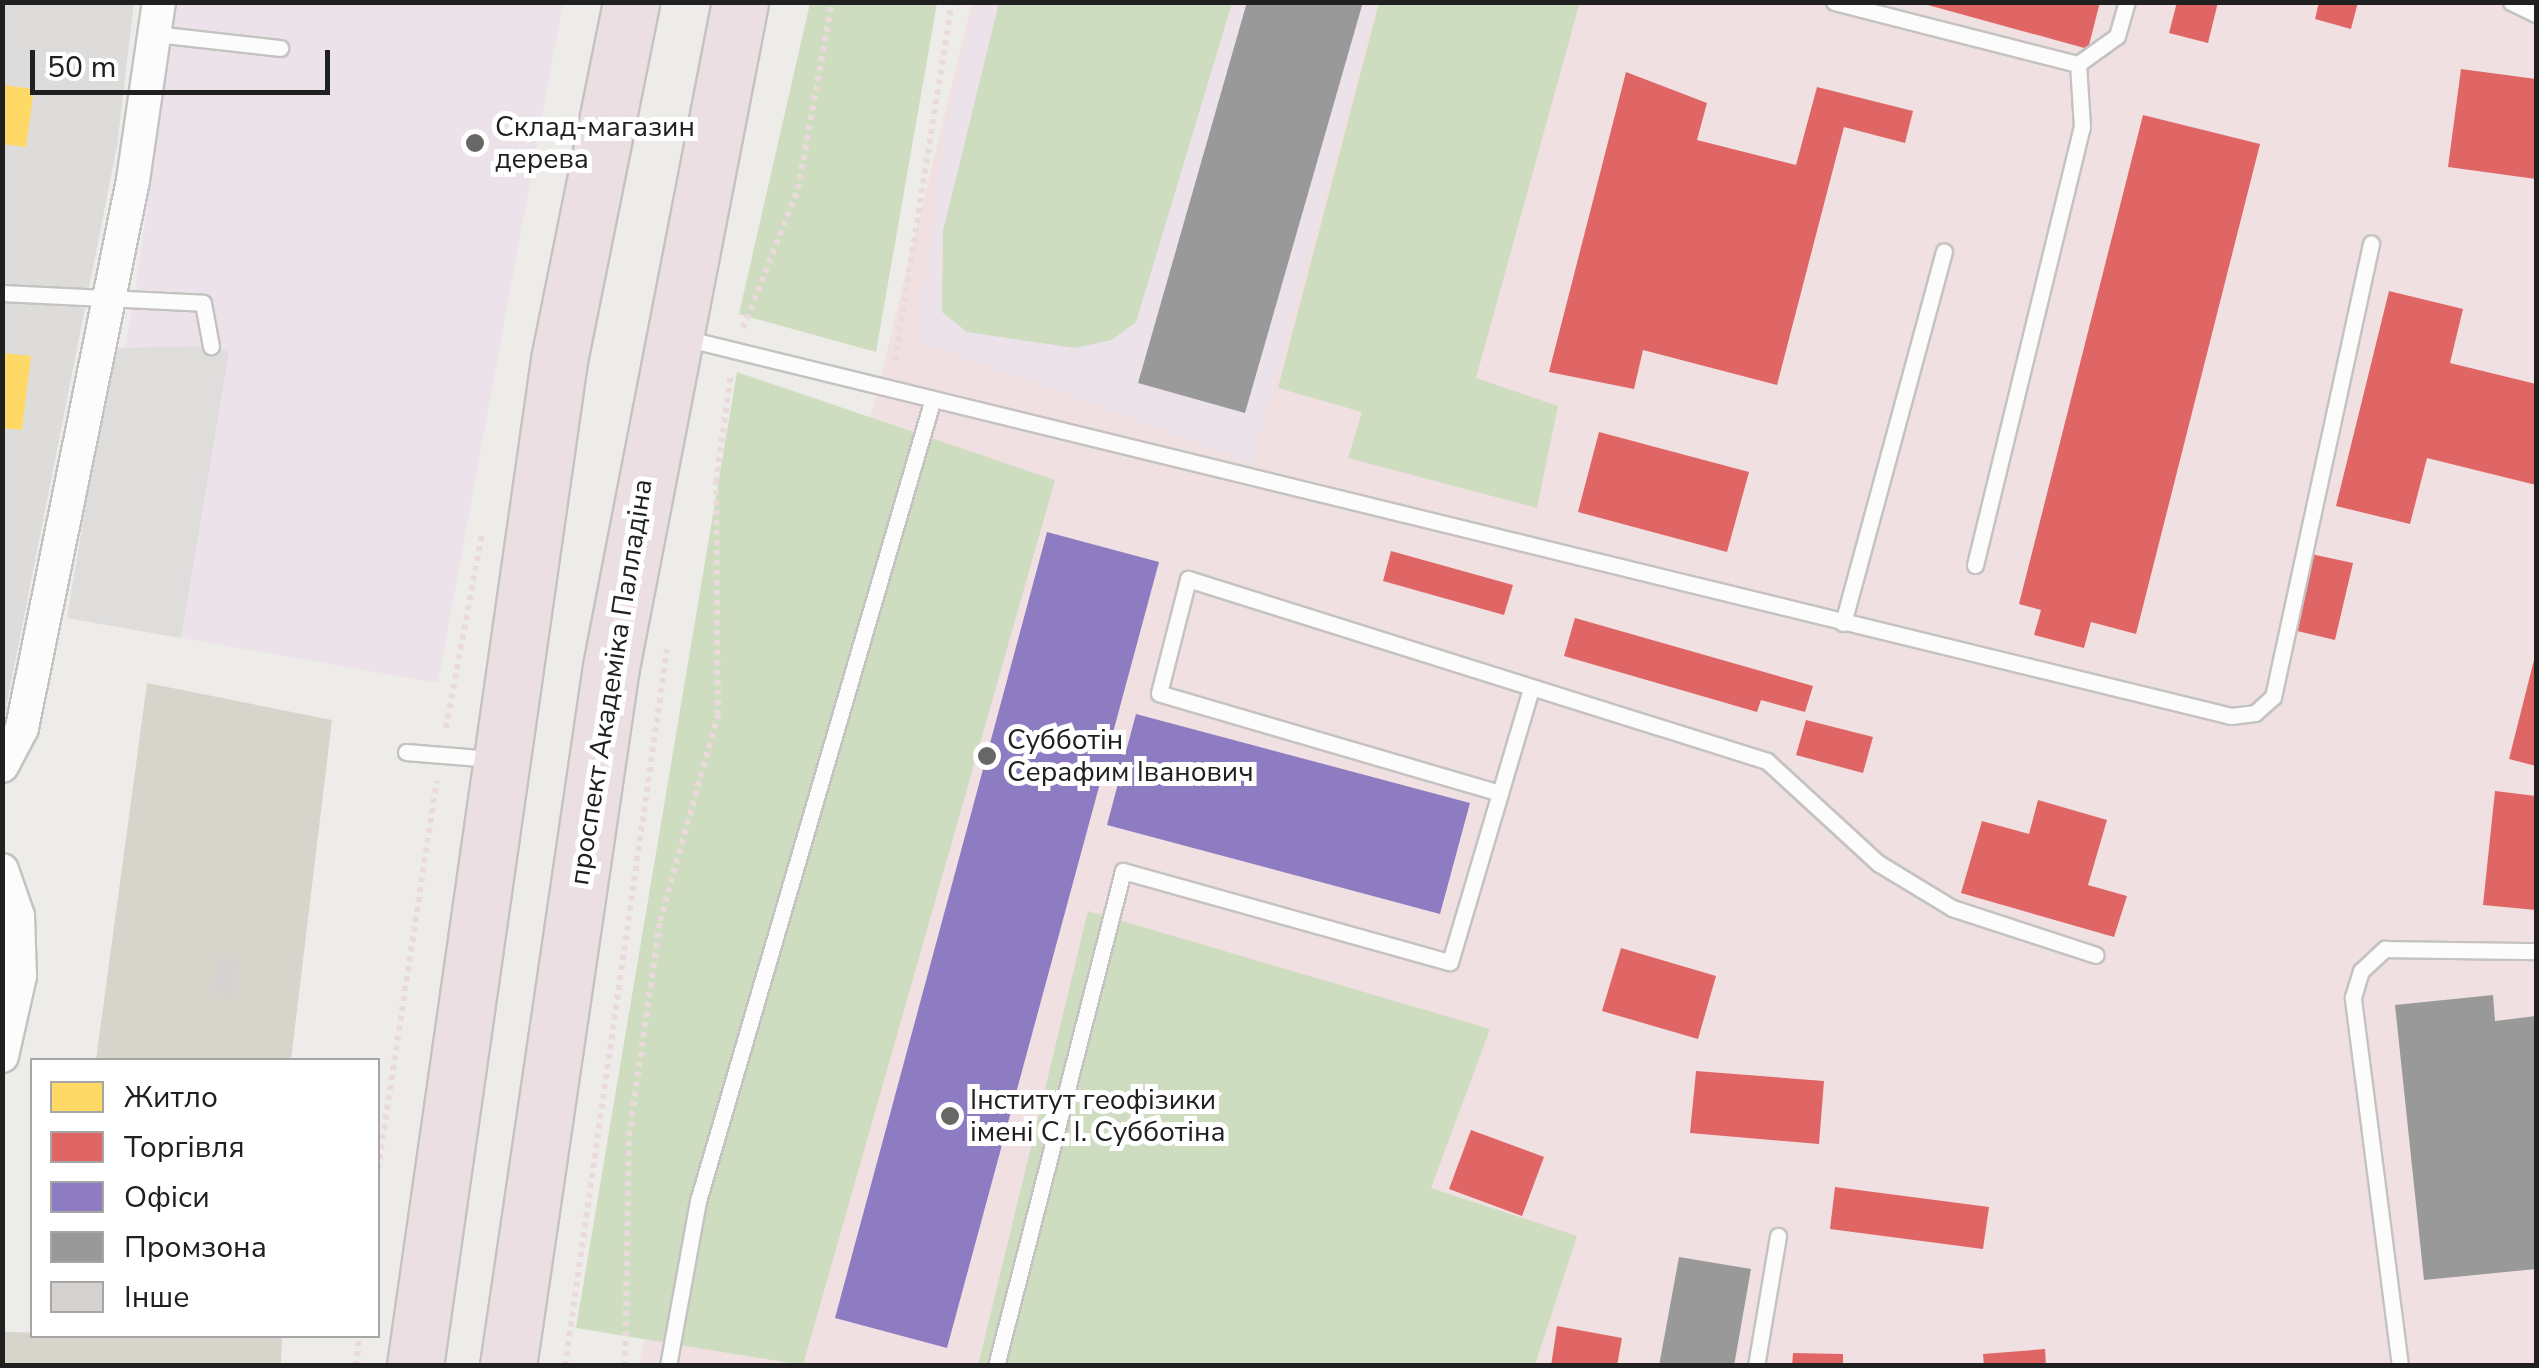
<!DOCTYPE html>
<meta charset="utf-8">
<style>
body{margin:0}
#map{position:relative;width:2539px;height:1368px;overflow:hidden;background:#eeece9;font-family:"Nunito Sans",sans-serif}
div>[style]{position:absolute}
.residential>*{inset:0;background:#dddcda}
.commercial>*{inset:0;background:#f0e0e1}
.industrial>*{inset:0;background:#ece2e9}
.construction>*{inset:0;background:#d7d5cb}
.forest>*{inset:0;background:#cedcbf}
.parking>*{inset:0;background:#dedddc}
.homes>*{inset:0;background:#ffd966}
.shops>*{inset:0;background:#e06666}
.offices>*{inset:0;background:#8e7cc3}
.industry>*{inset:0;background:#999}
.building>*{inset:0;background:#d5d2d0}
.path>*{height:6px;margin-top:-3px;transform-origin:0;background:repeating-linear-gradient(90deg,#ebdadb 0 5px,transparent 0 10px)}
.roads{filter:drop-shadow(2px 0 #c4c3c1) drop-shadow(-2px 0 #c4c3c1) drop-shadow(0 2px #c4c3c1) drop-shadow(0 -2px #c4c3c1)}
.lane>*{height:15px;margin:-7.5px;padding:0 7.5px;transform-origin:7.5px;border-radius:7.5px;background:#fcfcfc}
.street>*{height:32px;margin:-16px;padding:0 16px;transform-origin:16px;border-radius:16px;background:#fcfcfc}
.highway>*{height:55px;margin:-27.5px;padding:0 27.5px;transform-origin:27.5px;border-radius:27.5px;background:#ebdfe3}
.dots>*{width:28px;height:28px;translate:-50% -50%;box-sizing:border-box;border:5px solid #fff;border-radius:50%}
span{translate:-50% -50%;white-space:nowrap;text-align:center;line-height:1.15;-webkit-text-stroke:10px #fff;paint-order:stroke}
.poi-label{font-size:28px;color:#202020}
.left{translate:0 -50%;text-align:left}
.street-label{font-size:28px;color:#202020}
.frame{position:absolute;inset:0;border:5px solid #202020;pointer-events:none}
.legend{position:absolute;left:30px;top:1058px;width:350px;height:280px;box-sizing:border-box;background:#fff;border:2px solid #a6a6a6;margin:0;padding:12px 18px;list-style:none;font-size:30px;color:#202020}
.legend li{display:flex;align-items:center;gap:20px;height:50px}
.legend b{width:50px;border:2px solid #a6a6a6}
.scale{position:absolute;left:30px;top:50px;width:300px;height:45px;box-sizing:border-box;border:5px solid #202020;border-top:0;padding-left:12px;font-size:30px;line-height:35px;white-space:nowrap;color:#202020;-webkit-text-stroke:8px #fff;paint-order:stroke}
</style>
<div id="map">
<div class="residential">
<i style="clip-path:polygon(3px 3px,134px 3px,117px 146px,3px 723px)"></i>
</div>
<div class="commercial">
<i style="clip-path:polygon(972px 3px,2536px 3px,2536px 1365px,639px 1366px)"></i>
</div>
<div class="industrial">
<i style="clip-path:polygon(176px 3px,563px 3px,438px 683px,67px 618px,133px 308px)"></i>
<i style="clip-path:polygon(975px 3px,1376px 3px,1252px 463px,917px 340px,943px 141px)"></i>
</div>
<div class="construction">
<i style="clip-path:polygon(147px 683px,332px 720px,291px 1060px,96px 1060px)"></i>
<i style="clip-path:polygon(2px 1332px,282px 1336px,281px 1365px,3px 1365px)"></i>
</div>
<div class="forest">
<i style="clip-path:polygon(810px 3px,937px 3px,876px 352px,739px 314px)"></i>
<i style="clip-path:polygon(999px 3px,1232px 3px,1136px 322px,1112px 340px,1075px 348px,967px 332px,942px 312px,943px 231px)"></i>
<i style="clip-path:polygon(1379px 3px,1579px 5px,1476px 378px,1558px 406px,1537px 508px,1348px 458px,1362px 412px,1278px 388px)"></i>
<i style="clip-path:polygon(737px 372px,1055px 480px,803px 1365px,576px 1328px)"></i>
<i style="clip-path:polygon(1088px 911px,1490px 1029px,1431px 1188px,1577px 1236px,1535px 1365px,978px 1366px)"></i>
</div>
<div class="parking">
<i style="clip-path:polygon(211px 346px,229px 352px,181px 638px,67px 618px,112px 348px)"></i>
</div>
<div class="homes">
<i style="clip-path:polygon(3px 85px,34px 89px,26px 147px,2px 144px)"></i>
<i style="clip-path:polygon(2px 353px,31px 356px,22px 430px,2px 428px)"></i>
</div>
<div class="shops">
<i style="clip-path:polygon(1917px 2px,2100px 2px,2088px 49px)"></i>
<i style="clip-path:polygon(2177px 2px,2218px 2px,2208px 43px,2169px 33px)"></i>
<i style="clip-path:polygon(2319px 2px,2358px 2px,2351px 29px,2315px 19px)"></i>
<i style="clip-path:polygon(2461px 69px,2536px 79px,2536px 179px,2448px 167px)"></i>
<i style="clip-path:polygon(1626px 72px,1707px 103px,1697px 140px,1796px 165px,1817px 87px,1913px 111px,1905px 143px,1844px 127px,1777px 385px,1643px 350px,1634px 389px,1549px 372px)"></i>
<i style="clip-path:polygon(2143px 115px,2260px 144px,2136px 634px,2091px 622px,2084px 648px,2034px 635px,2041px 610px,2019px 604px)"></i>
<i style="clip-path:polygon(2389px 291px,2463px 309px,2450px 363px,2536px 384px,2536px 485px,2427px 458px,2410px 524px,2336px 506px)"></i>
<i style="clip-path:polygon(1599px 432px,1749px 472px,1727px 552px,1578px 512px)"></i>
<i style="clip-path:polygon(1391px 551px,1513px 585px,1504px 615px,1383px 581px)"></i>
<i style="clip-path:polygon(2311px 554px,2353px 563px,2335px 640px,2293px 630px)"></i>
<i style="clip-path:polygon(1575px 618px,1813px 686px,1805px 712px,1761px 700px,1757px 712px,1564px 656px)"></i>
<i style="clip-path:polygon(2535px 656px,2536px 656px,2536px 766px,2509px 759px)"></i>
<i style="clip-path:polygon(1806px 720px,1873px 737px,1863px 773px,1796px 755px)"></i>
<i style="clip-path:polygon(2495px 791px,2536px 796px,2536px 910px,2483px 905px)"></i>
<i style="clip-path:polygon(2038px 800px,2107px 820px,2088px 885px,2127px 896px,2114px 937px,1961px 893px,1982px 821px,2029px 834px)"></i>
<i style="clip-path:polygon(1621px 948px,1716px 976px,1698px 1039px,1602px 1011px)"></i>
<i style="clip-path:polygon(1696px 1071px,1824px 1081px,1819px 1144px,1690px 1133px)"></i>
<i style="clip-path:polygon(1471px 1130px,1544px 1157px,1522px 1216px,1449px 1189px)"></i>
<i style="clip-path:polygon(1835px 1187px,1989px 1207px,1983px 1249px,1830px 1229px)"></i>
<i style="clip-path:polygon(1557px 1326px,1622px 1338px,1617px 1366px,1551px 1366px)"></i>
<i style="clip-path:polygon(2045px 1349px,2046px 1366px,1984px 1366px,1983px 1354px)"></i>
<i style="clip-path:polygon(1793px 1353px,1843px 1354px,1843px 1366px,1792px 1366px)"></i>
</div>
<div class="offices">
<i style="clip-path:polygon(1047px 532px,1159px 562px,1108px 751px,1125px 755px,1136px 714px,1470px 803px,1440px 914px,1107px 825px,1120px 776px,1103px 772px,947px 1348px,835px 1318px)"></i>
</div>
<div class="industry">
<i style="clip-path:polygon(1247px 2px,1363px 2px,1245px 413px,1138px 383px)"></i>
<i style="clip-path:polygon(2493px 995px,2495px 1021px,2536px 1016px,2536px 1269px,2424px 1280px,2395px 1005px)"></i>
<i style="clip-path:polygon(1679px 1257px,1751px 1269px,1734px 1366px,1659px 1366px)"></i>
</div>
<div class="building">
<i style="clip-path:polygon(214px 957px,237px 959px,235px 997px,212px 995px)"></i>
</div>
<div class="path">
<i style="left:743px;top:328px;width:149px;rotate:-68.4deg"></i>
<i style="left:798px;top:189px;width:190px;rotate:-79.7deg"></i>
<i style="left:895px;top:361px;width:363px;rotate:-81deg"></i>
<i style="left:446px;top:728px;width:197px;rotate:-79.5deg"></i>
<i style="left:378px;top:1169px;width:393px;rotate:-81.4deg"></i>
<i style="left:356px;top:1366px;width:30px;rotate:-84deg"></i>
<i style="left:565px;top:1366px;width:724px;rotate:-81.9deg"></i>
<i style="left:625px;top:1366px;width:230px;rotate:-89deg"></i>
<i style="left:629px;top:1136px;width:217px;rotate:-81.8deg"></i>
<i style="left:660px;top:921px;width:214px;rotate:-74.3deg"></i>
<i style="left:718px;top:715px;width:233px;rotate:-90.5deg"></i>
<i style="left:716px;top:482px;width:110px;rotate:-82.2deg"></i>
</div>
<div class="roads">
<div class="lane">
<i style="left:1834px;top:2px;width:252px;rotate:14.3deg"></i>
<i style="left:2078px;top:64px;width:48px;rotate:-35.7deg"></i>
<i style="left:2117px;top:36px;width:35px;rotate:-74deg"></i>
<i style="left:2511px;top:2px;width:28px;rotate:26deg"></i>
<i style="left:155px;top:34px;width:126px;rotate:6.4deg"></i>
<i style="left:2px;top:293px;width:201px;rotate:2.8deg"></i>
<i style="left:203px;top:303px;width:44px;rotate:79.5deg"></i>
<i style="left:684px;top:338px;width:1593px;rotate:13.73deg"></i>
<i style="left:2231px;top:716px;width:24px;rotate:-7deg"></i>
<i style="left:2255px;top:713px;width:24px;rotate:-42deg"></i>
<i style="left:2273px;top:697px;width:464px;rotate:-77.8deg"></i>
<i style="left:1975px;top:565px;width:451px;rotate:-76.3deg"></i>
<i style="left:2082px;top:127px;width:63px;rotate:-93.6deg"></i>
<i style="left:1843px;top:623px;width:385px;rotate:-74.8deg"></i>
<i style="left:406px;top:752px;width:86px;rotate:4.7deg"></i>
<i style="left:1500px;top:793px;width:355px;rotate:-163.7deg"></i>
<i style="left:1159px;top:693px;width:118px;rotate:-75.7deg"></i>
<i style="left:1188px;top:579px;width:607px;rotate:17.45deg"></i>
<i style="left:1767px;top:761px;width:151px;rotate:42.6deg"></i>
<i style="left:1878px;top:863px;width:87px;rotate:31.3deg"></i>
<i style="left:1952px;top:908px;width:151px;rotate:18.1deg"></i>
<i style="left:668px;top:1366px;width:168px;rotate:-79.7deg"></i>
<i style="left:698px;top:1201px;width:833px;rotate:-73.68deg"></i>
<i style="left:996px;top:1366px;width:511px;rotate:-75.61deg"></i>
<i style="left:1123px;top:871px;width:339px;rotate:15.6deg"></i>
<i style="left:1450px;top:962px;width:286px;rotate:-73.5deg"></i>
<i style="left:1756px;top:1366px;width:132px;rotate:-80.4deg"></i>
<i style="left:2400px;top:1366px;width:372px;rotate:-97.3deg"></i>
<i style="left:2353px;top:997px;width:27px;rotate:-73deg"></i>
<i style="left:2361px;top:971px;width:33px;rotate:-43deg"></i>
<i style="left:2385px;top:949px;width:151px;rotate:0.8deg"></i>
</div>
<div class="street">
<i style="left:2px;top:766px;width:43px;rotate:-62.2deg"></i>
<i style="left:22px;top:728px;width:559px;rotate:-78.55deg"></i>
<i style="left:133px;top:180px;width:180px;rotate:-81.7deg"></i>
<i style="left:2px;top:870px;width:49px;rotate:70.8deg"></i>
<i style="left:18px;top:916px;width:60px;rotate:88.1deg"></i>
<i style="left:20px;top:976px;width:82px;rotate:102.7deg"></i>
</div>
<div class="highway">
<i style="left:415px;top:1366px;width:1016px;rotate:-81.85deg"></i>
<i style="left:559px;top:360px;width:365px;rotate:-78.6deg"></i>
<i style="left:508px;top:1366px;width:707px;rotate:-81.62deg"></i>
<i style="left:611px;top:667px;width:677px;rotate:-79.02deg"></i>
</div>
</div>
<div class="dots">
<i style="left:475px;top:143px;background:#686766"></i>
<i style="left:987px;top:756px;background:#686766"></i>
<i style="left:950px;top:1116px;background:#686766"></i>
</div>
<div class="poi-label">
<span class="left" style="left:495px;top:143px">Склад-магазин<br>дерева</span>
<span class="left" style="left:1007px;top:756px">Субботін<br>Серафим Іванович</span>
<span class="left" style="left:970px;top:1116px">Інститут геофізики<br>імені С. І. Субботіна</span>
</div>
<div class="street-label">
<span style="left:611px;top:682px;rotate:-81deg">проспект Академіка Палладіна</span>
</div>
<div class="frame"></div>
<ul class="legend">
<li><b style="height:28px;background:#ffd966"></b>Житло</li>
<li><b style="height:28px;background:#e06666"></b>Торгівля</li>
<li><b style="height:28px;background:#8e7cc3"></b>Офіси</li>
<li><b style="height:28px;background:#999"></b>Промзона</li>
<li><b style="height:28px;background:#d5d2d0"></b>Інше</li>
</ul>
<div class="scale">50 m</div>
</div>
